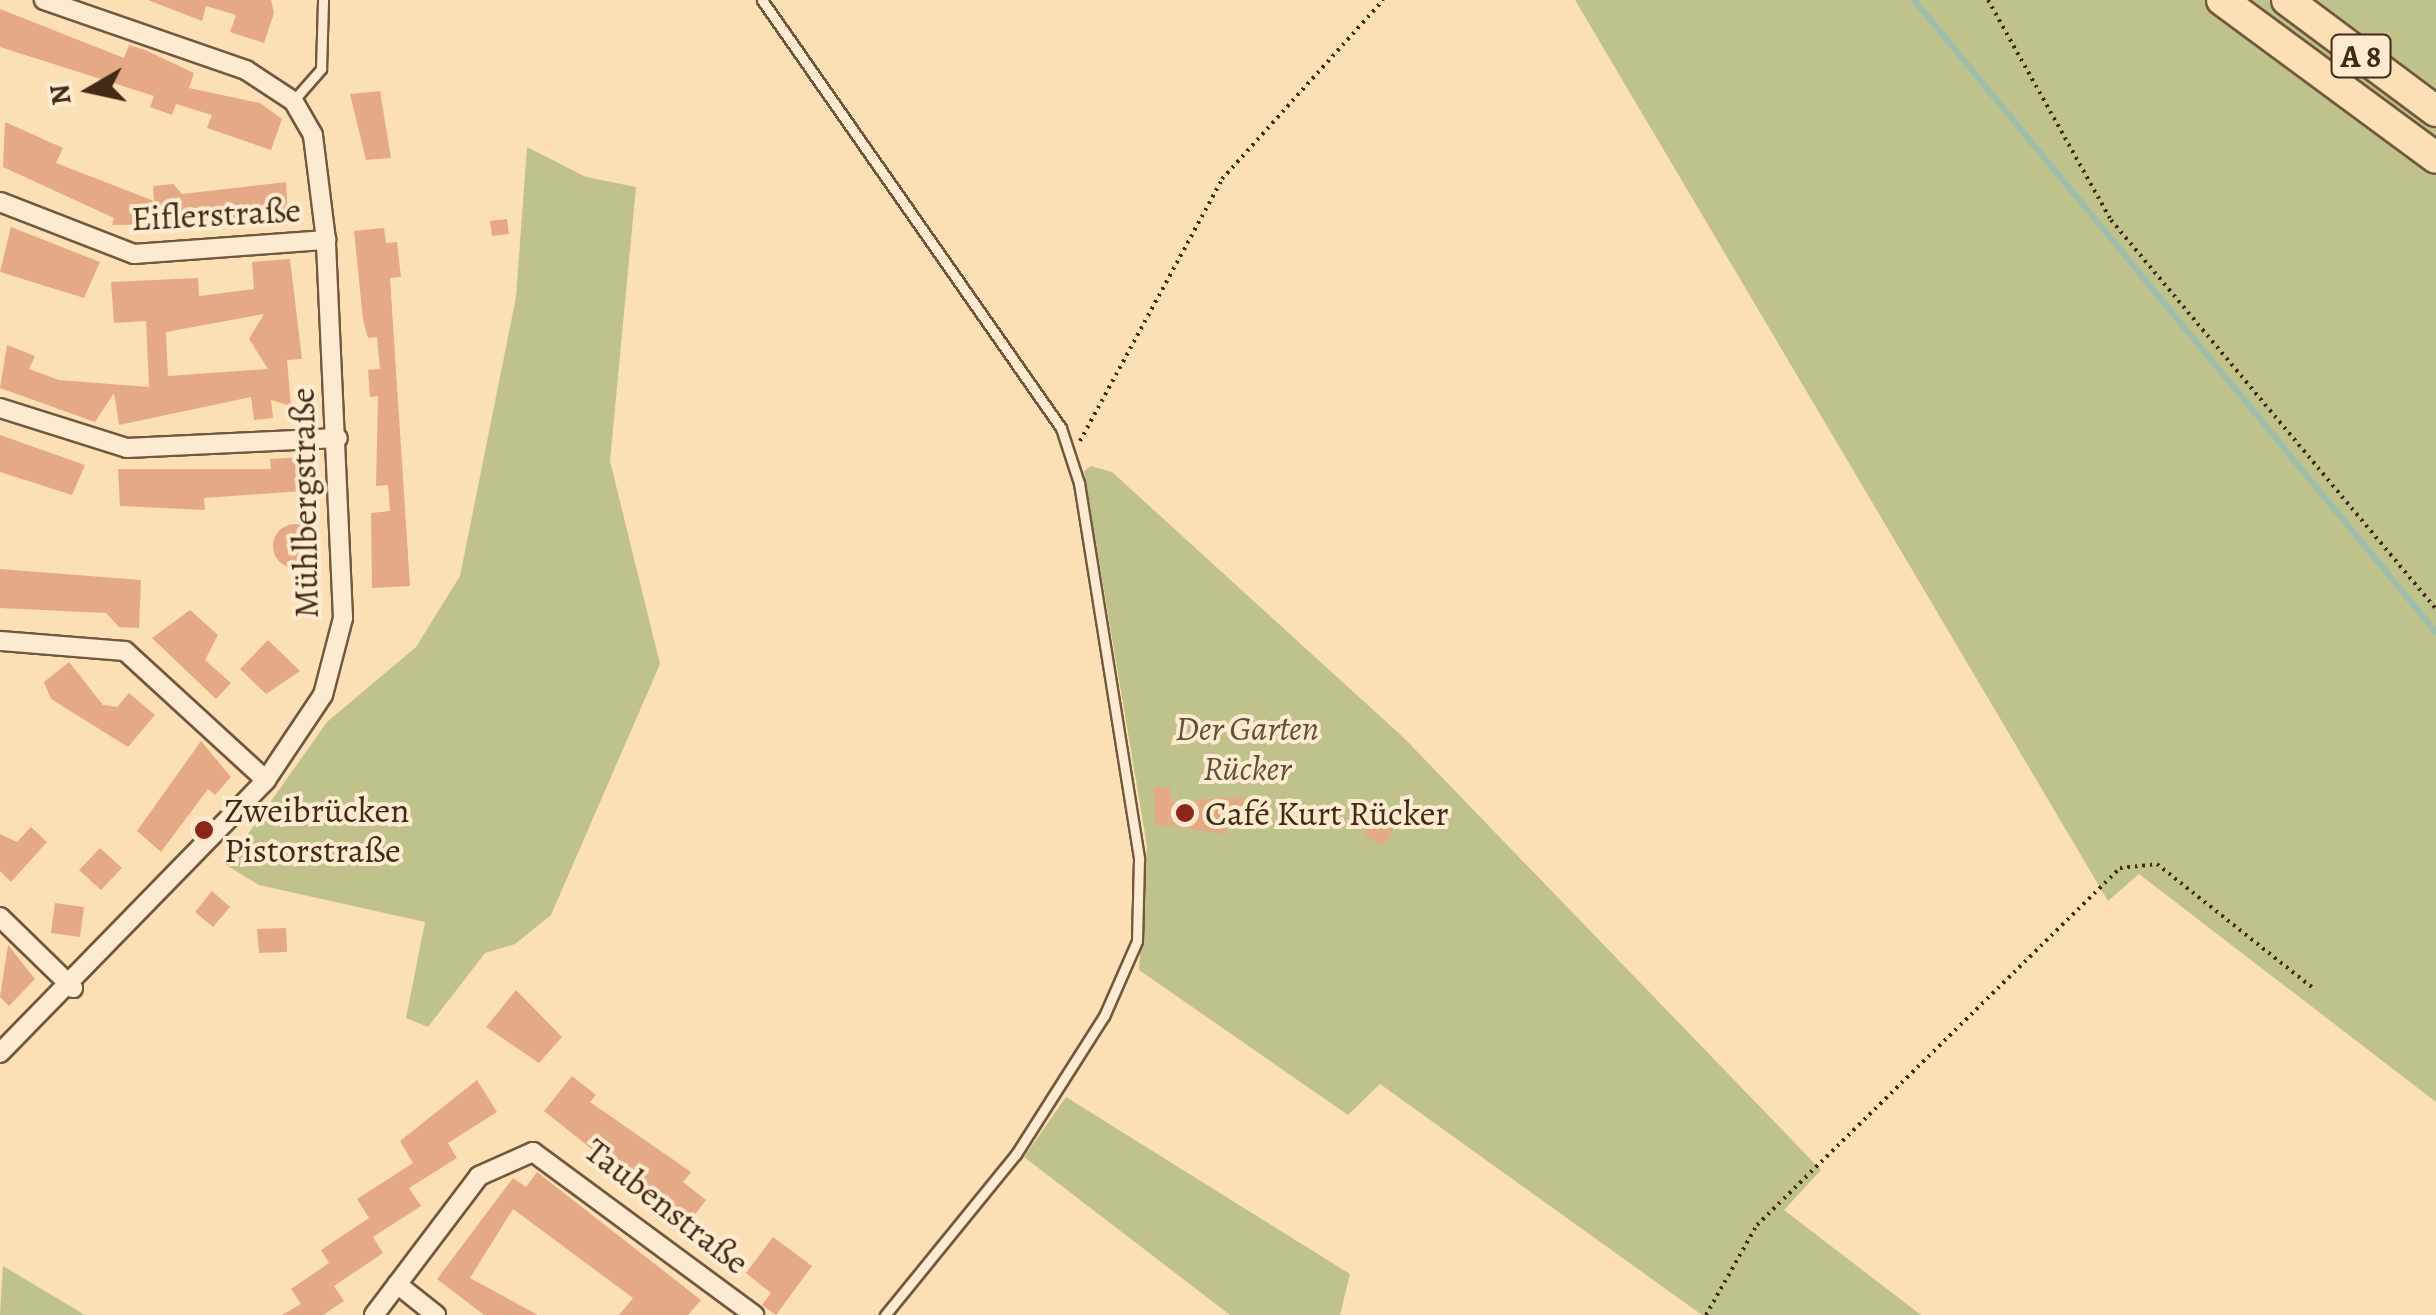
<!DOCTYPE html>
<meta charset="utf-8">
<style>
body{margin:0}
#map{position:relative;width:2436px;height:1315px;overflow:hidden;background:#fbe0b6;font-family:Alegreya,serif}
div>[style]{position:absolute}
.green>*{inset:0;background:#c0c28c}
.stream>*{height:6px;margin:-3px;padding:0 3px;transform-origin:3px;border-radius:3px;background:#9fbdad}
.building>*{inset:0;background:#e5a985}
.round{border-radius:50%}
.path>*{height:4px;margin-top:-2px;transform-origin:0;background:repeating-linear-gradient(90deg,#442a16 0 2.5px,transparent 0 7.5px)}
.roads{filter:drop-shadow(2px 0 #72583e) drop-shadow(-2px 0 #72583e) drop-shadow(0 2px #72583e) drop-shadow(0 -2px #72583e)}
.service>*{height:9px;margin:-4.5px;padding:0 4.5px;transform-origin:4.5px;border-radius:4.5px;background:#fcebd0}
.minor>*{height:18px;margin:-9px;padding:0 9px;transform-origin:9px;border-radius:9px;background:#fcebd0}
.motorway>*{height:30px;margin:-15px;padding:0 15px;transform-origin:15px;border-radius:15px;background:#fbe0b6}
.dots>*{width:28px;height:28px;translate:-50% -50%;box-sizing:border-box;border:5px solid #fcebd0;border-radius:50%}
span{translate:-50% -50%;white-space:nowrap;text-align:center;line-height:1.15;-webkit-text-stroke:8px #fcebd0;paint-order:stroke}
.shield-label span{padding:2px 8px;background:#fcebd0;border:2px solid;border-radius:8px;-webkit-text-stroke-width:0}
.shield-label{font-size:32px;color:#442a16;font-weight:700}
.street-label{font-size:35px;color:#442a16}
.park-label{font-size:35px;color:#635034;font-style:italic}
.poi-label{font-size:35px;color:#442a16}
.left{translate:0 -50%;text-align:left}
.north{position:absolute;left:40px;top:40px;width:100px;height:100px;-webkit-text-stroke:8px #fcebd0;paint-order:stroke;rotate:261deg;font-size:28px;font-weight:700;line-height:40px;text-align:center;color:#442a16}
.north::after{content:'';display:block;margin:auto;width:35px;height:45px;background:#442a16;clip-path:polygon(50% 0,100% 100%,50% 72%,0 100%)}
</style>
<div id="map">
<div class="green">
<i style="clip-path:polygon(1575px 0,2436px 0,2436px 1102px,2139px 874px,2108px 901px)"></i>
<i style="clip-path:polygon(527px 147px,586px 177px,636px 187px,610px 461px,660px 664px,551px 915px,515px 944px,485px 953px,428px 1027px,406px 1018px,425px 922px,259px 885px,226px 865px,327px 722px,416px 647px,460px 576px,516px 297px)"></i>
<i style="clip-path:polygon(1091px 466px,1112px 472px,1404px 738px,1821px 1170px,1784px 1210px,1921px 1315px,1702px 1315px,1380px 1084px,1348px 1115px,1139px 970px,1147px 846px,1084px 471px)"></i>
<i style="clip-path:polygon(1066px 1097px,1350px 1274px,1340px 1315px,1230px 1315px,1024px 1157px)"></i>
<i style="clip-path:polygon(3px 1266px,85px 1315px,0 1315px)"></i>
</div>
<div class="stream">
<i style="left:1914px;top:0;width:820px;rotate:50.45deg"></i>
</div>
<div class="building">
<i style="clip-path:polygon(148px 0,271px 0,274px 13px,264px 43px,230px 32px,236px 15px,206px 6px,202px 21px)"></i>
<i style="clip-path:polygon(0 9px,124px 58px,129px 45px,145px 50px,194px 73px,189px 88px,260px 103px,282px 119px,271px 150px,207px 128px,212px 115px,176px 104px,172px 115px,150px 107px,154px 96px,0 47px)"></i>
<i style="clip-path:polygon(380px 91px,391px 158px,366px 160px,350px 94px)"></i>
<i style="clip-path:polygon(5px 122px,63px 148px,56px 163px,154px 201px,153px 186px,173px 184px,182px 194px,286px 182px,288px 222px,112px 225px,114px 218px,3px 167px)"></i>
<i style="clip-path:polygon(507px 219px,509px 234px,492px 236px,490px 221px)"></i>
<i style="clip-path:polygon(11px 227px,100px 262px,84px 298px,0 272px)"></i>
<i style="clip-path:polygon(384px 228px,386px 243px,397px 242px,401px 277px,390px 278px,410px 586px,372px 588px,371px 513px,390px 511px,388px 485px,376px 486px,378px 396px,370px 397px,368px 370px,380px 369px,377px 337px,368px 338px,363px 320px,354px 231px)"></i>
<i style="clip-path:polygon(evenodd,290px 259px,302px 359px,287px 360px,291px 406px,271px 400px,273px 418px,254px 420px,251px 397px,119px 425px,114px 393px,95px 422px,0 388px,7px 345px,35px 356px,29px 369px,59px 380px,149px 387px,146px 321px,114px 323px,111px 282px,198px 278px,199px 296px,254px 289px,252px 262px,290px 259px,264px 314px,249px 339px,268px 369px,168px 376px,166px 332px,264px 314px)"></i>
<i style="clip-path:polygon(0 435px,85px 465px,72px 495px,0 472px)"></i>
<i style="clip-path:polygon(301px 457px,303px 491px,204px 498px,205px 510px,120px 506px,118px 469px,271px 469px,270px 459px)"></i>
<i class="round" style="left:273px;top:524px;width:44px;height:44px"></i>
<i style="clip-path:polygon(0 569px,141px 580px,139px 628px,119px 627px,106px 613px,0 608px)"></i>
<i style="clip-path:polygon(190px 610px,218px 635px,205px 660px,231px 683px,216px 699px,152px 638px)"></i>
<i style="clip-path:polygon(268px 640px,300px 671px,266px 694px,240px 669px)"></i>
<i style="clip-path:polygon(69px 662px,103px 705px,117px 707px,129px 693px,155px 715px,128px 747px,51px 699px,44px 682px)"></i>
<i style="clip-path:polygon(201px 741px,231px 777px,215px 795px,208px 789px,161px 852px,137px 831px)"></i>
<i style="clip-path:polygon(1154px 787px,1170px 787px,1171px 801px,1244px 797px,1245px 817px,1231px 817px,1225px 834px,1155px 824px)"></i>
<i style="clip-path:polygon(1375px 816px,1394px 828px,1383px 846px,1364px 834px)"></i>
<i style="clip-path:polygon(31px 827px,47px 842px,11px 882px,0 871px,0 834px,17px 842px)"></i>
<i style="clip-path:polygon(100px 848px,122px 868px,101px 890px,79px 870px)"></i>
<i style="clip-path:polygon(212px 891px,230px 907px,213px 927px,195px 912px)"></i>
<i style="clip-path:polygon(55px 903px,84px 907px,80px 937px,51px 933px)"></i>
<i style="clip-path:polygon(286px 928px,287px 952px,259px 953px,257px 929px)"></i>
<i style="clip-path:polygon(8px 945px,35px 979px,9px 1006px,0 997px)"></i>
<i style="clip-path:polygon(516px 990px,562px 1037px,539px 1063px,486px 1027px)"></i>
<i style="clip-path:polygon(572px 1076px,596px 1095px,590px 1102px,691px 1172px,683px 1182px,706px 1200px,687px 1225px,544px 1111px)"></i>
<i style="clip-path:polygon(477px 1080px,497px 1112px,448px 1143px,457px 1158px,409px 1188px,421px 1206px,373px 1237px,383px 1253px,334px 1286px,344px 1301px,323px 1315px,282px 1315px,301px 1304px,291px 1289px,329px 1263px,321px 1250px,369px 1218px,357px 1199px,413px 1163px,400px 1141px)"></i>
<i style="clip-path:polygon(537px 1172px,701px 1300px,688px 1315px,619px 1315px,633px 1298px,513px 1209px,470px 1278px,538px 1315px,484px 1315px,437px 1279px,513px 1178px,526px 1187px)"></i>
<i style="clip-path:polygon(773px 1237px,812px 1266px,776px 1315px,762px 1305px,771px 1293px,746px 1273px)"></i>
</div>
<div class="path">
<i style="left:1988px;top:0;width:252px;rotate:60.8deg"></i>
<i style="left:2111px;top:220px;width:507px;rotate:50.12deg"></i>
<i style="left:1080px;top:441px;width:298px;rotate:-61.5deg"></i>
<i style="left:1222px;top:179px;width:241px;rotate:-48deg"></i>
<i style="left:1706px;top:1315px;width:103px;rotate:-60.5deg"></i>
<i style="left:1757px;top:1225px;width:509px;rotate:-44.52deg"></i>
<i style="left:2120px;top:868px;width:37px;rotate:-6deg"></i>
<i style="left:2157px;top:864px;width:201px;rotate:38.5deg"></i>
</div>
<div class="roads">
<div class="service">
<i style="left:762px;top:0;width:522px;rotate:55.06deg"></i>
<i style="left:1061px;top:428px;width:58px;rotate:71.9deg"></i>
<i style="left:1079px;top:483px;width:381px;rotate:80.9deg"></i>
<i style="left:1139px;top:859px;width:82px;rotate:91.4deg"></i>
<i style="left:1137px;top:941px;width:82px;rotate:113.7deg"></i>
<i style="left:1104px;top:1016px;width:164px;rotate:122.5deg"></i>
<i style="left:1016px;top:1154px;width:208px;rotate:129.1deg"></i>
<i style="left:293px;top:101px;width:43px;rotate:-48.8deg"></i>
<i style="left:321px;top:69px;width:69px;rotate:-88.3deg"></i>
</div>
<div class="minor">
<i style="left:0;top:202px;width:144px;rotate:21.2deg"></i>
<i style="left:134px;top:254px;width:193px;rotate:-4.2deg"></i>
<i style="left:0;top:408px;width:133px;rotate:17.5deg"></i>
<i style="left:127px;top:448px;width:211px;rotate:-2.7deg"></i>
<i style="left:0;top:641px;width:125px;rotate:4.6deg"></i>
<i style="left:125px;top:651px;width:191px;rotate:42.5deg"></i>
<i style="left:0;top:917px;width:102px;rotate:44.2deg"></i>
<i style="left:0;top:1053px;width:381px;rotate:-45.7deg"></i>
<i style="left:266px;top:780px;width:102px;rotate:-56.2deg"></i>
<i style="left:323px;top:695px;width:80px;rotate:-75.4deg"></i>
<i style="left:343px;top:618px;width:378px;rotate:-92.6deg"></i>
<i style="left:326px;top:240px;width:106px;rotate:-97.1deg"></i>
<i style="left:313px;top:135px;width:39px;rotate:-120deg"></i>
<i style="left:293px;top:101px;width:56px;rotate:-146.6deg"></i>
<i style="left:246px;top:70px;width:214px;rotate:-160.9deg"></i>
<i style="left:397px;top:1284px;width:50px;rotate:38.5deg"></i>
<i style="left:374px;top:1315px;width:174px;rotate:-52.9deg"></i>
<i style="left:479px;top:1176px;width:59px;rotate:-24deg"></i>
<i style="left:533px;top:1152px;width:275px;rotate:36.4deg"></i>
</div>
<div class="motorway">
<i style="left:2222px;top:0;width:266px;rotate:36.4deg"></i>
<i style="left:2287px;top:0;width:186px;rotate:36.7deg"></i>
</div>
</div>
<div class="dots">
<i style="left:1185px;top:813px;background:#8f2418"></i>
<i style="left:204px;top:830px;background:#8f2418"></i>
</div>
<div class="shield-label">
<span style="left:2361px;top:56px">A 8</span>
</div>
<div class="street-label">
<span style="left:216px;top:214px;rotate:-3deg">Eiflerstraße</span>
<span style="left:304px;top:503px;rotate:-91deg">Mühlbergstraße</span>
<span style="left:667px;top:1206px;rotate:38deg">Taubenstraße</span>
</div>
<div class="park-label">
<span style="left:1247px;top:748px">Der Garten<br>Rücker</span>
</div>
<div class="poi-label">
<span class="left" style="left:224px;top:830px">Zweibrücken<br>Pistorstraße</span>
<span class="left" style="left:1205px;top:813px">Café Kurt Rücker</span>
</div>
<div class="north">N</div>
</div>
